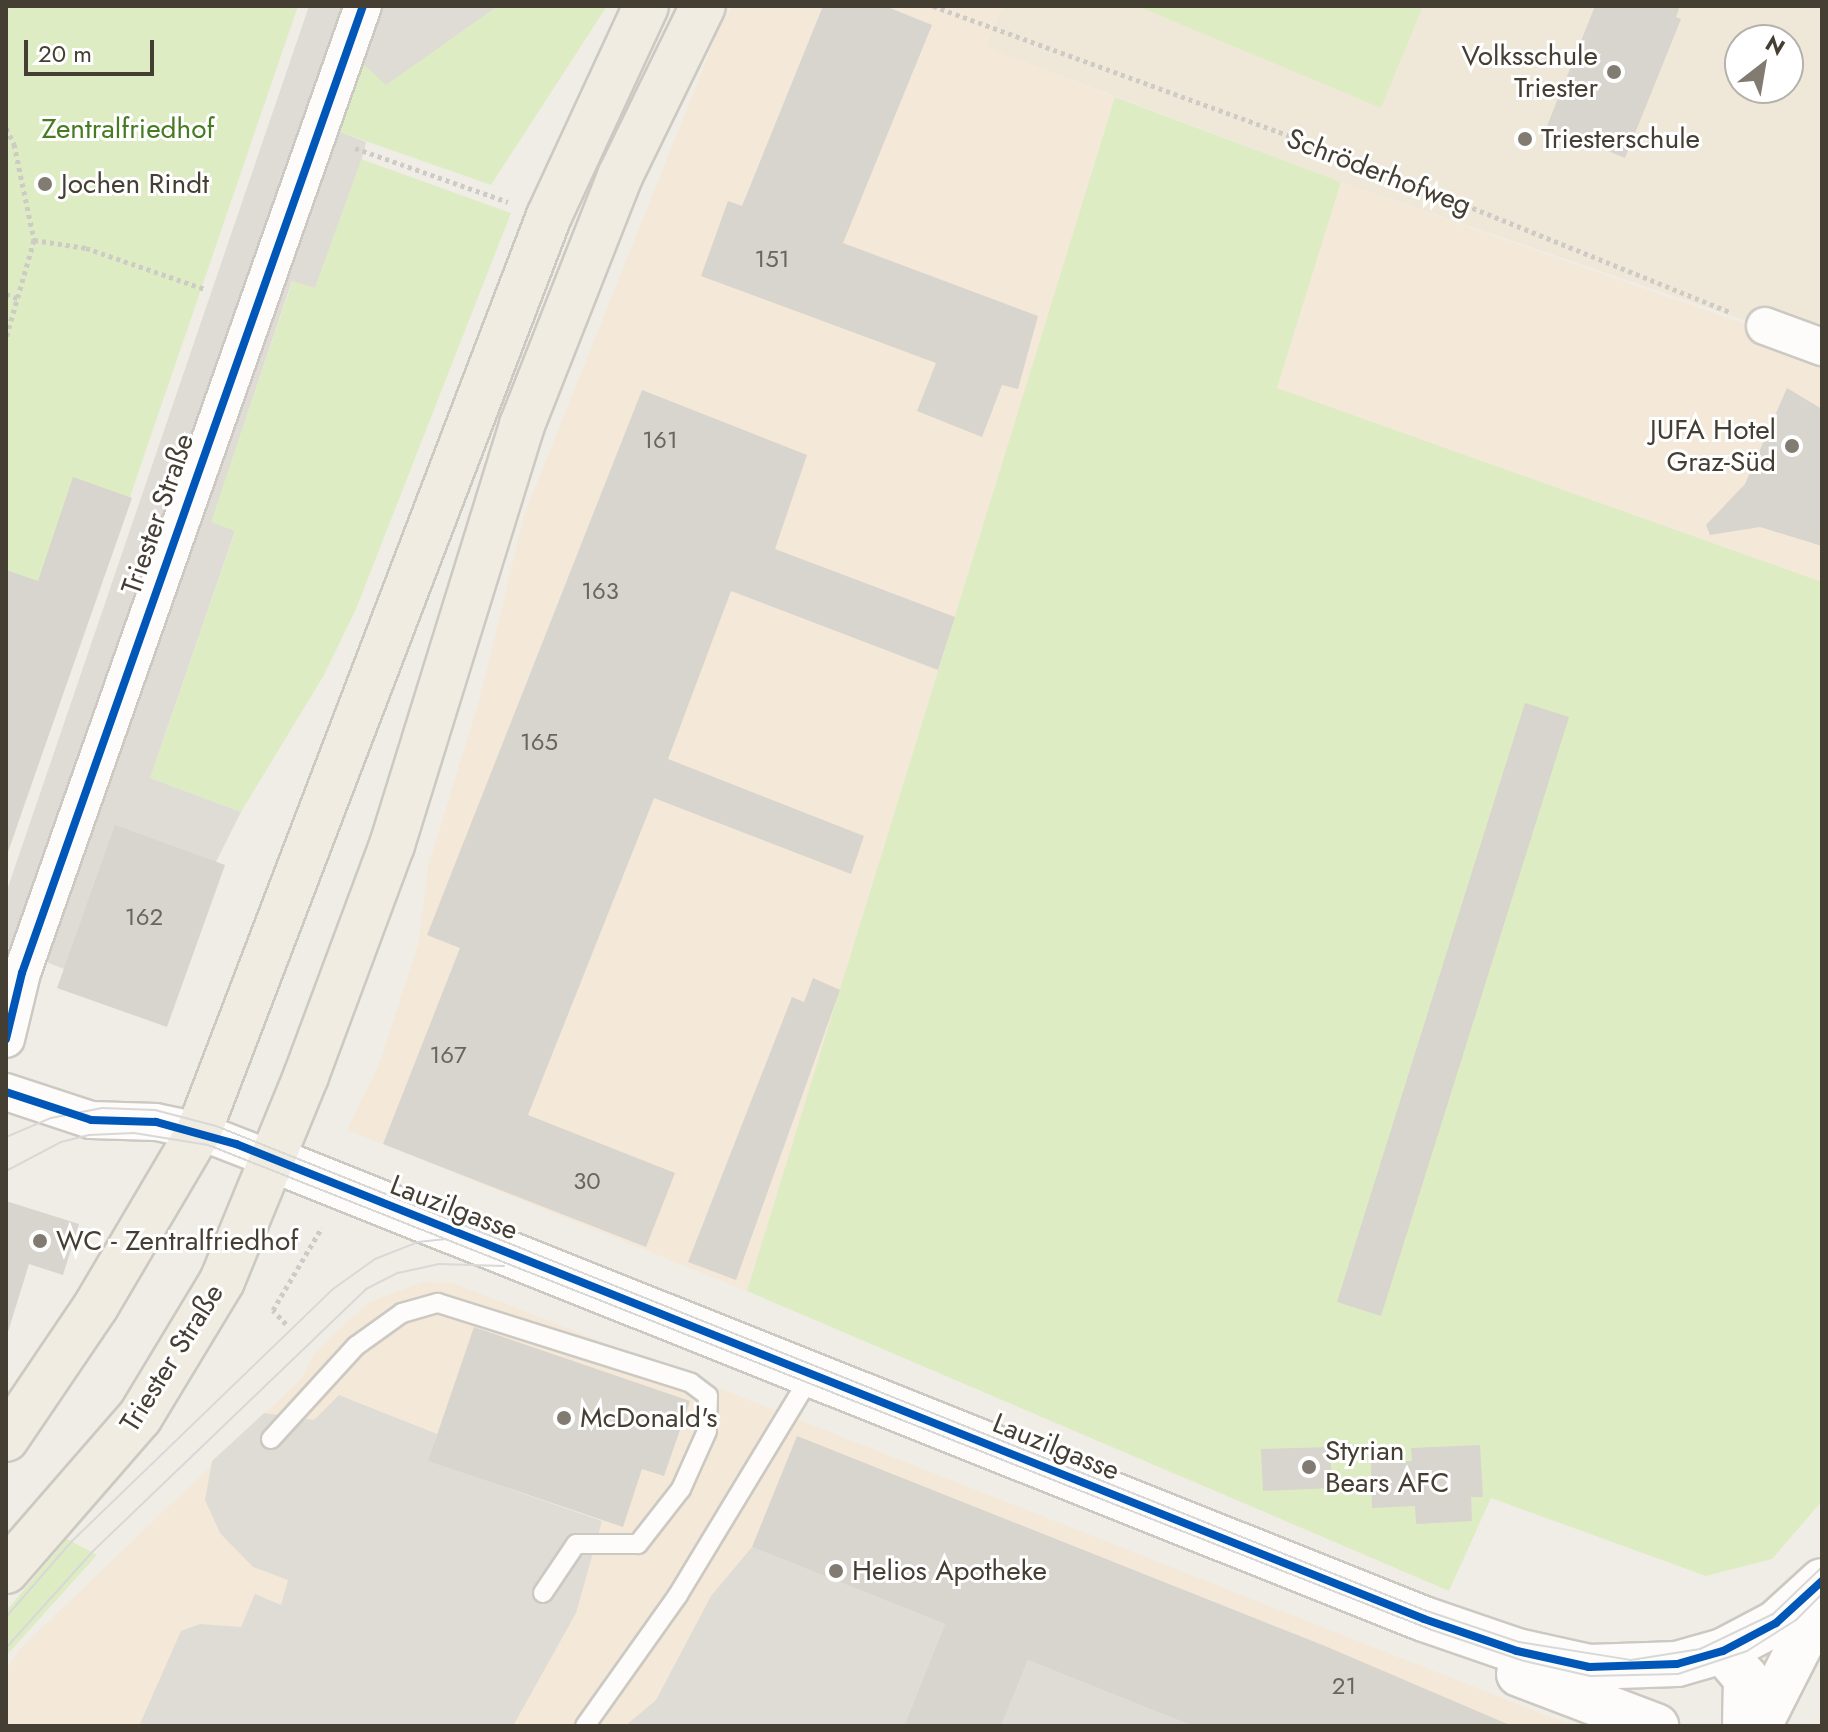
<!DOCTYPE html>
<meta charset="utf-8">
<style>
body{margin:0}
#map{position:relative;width:1828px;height:1732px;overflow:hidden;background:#f0ede6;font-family:Jost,sans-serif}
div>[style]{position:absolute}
.commercial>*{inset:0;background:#f4e8d8}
.education>*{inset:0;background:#efe8d8}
.green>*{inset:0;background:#deecc4}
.parking>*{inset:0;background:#dfdcd6}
.building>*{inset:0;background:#d8d4ce}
.path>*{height:5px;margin-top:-2.5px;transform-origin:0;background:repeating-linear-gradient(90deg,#cecbc6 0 4px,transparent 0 8px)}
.roads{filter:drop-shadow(2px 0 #ccc9c2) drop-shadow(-2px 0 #ccc9c2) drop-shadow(0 2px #ccc9c2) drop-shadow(0 -2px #ccc9c2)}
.service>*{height:18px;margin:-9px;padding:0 9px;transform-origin:9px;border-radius:9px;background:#fdfcfb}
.minor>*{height:36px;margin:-18px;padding:0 18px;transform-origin:18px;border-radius:18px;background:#fdfcfb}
.tertiary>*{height:44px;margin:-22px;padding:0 22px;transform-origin:22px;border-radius:22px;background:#fdfcfb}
.primary>*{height:44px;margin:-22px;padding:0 22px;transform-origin:22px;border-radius:22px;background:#f1ece2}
.tram>*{height:2px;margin:-1px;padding:0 1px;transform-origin:1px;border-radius:1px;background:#d8d8d7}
.cycleway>*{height:8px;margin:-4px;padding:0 4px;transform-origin:4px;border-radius:4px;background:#0057b8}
.dots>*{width:22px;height:22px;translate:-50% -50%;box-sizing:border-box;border:4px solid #fff;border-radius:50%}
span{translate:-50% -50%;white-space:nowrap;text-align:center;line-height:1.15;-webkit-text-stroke:6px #fff;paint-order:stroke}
.number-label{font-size:24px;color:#6b655b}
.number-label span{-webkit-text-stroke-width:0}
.poi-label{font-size:28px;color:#453e33}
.right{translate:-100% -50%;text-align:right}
.left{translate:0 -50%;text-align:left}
.park-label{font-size:28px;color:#467b22}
.street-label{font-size:28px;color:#453e33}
.frame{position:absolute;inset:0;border:8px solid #453e33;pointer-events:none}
.north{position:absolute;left:1724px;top:24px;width:80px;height:80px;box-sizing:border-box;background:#fff;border:2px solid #b5b2ad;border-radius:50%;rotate:31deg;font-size:22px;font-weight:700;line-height:32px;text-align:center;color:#453e33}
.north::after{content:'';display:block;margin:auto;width:28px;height:36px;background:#817b72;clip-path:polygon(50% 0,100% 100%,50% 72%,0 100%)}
.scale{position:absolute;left:24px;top:40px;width:130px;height:36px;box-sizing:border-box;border:4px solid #453e33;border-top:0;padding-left:10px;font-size:24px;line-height:28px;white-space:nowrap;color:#453e33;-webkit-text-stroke:6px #fff;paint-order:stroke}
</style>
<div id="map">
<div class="commercial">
<i style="clip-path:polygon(734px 6px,1003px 6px,987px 47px,1115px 97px,747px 1291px,347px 1130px,380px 1062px,419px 942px,428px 867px,481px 694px,524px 515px,722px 21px)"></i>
<i style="clip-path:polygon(1341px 182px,1822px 351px,1822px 582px,1277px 388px)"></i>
<i style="clip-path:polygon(422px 1282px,453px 1283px,1573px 1726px,6px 1726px,6px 1669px,20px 1649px,302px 1378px,314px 1353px,369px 1302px)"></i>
</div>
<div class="education">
<i style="clip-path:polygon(evenodd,1003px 6px,1822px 6px,1822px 347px,1341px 182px,986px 47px,1003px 6px,1740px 40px,1788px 40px,1788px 88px,1740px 88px,1740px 40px)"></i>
</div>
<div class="green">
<i style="clip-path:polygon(6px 6px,298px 6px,6px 859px)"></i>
<i style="clip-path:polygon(498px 6px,607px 6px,491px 185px,340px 132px,364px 64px,386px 84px)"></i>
<i style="clip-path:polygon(1137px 6px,1423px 6px,1381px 108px)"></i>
<i style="clip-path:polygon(1115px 97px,1341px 182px,1277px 388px,1822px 582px,1822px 1501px,1772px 1559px,1706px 1576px,1491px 1498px,1449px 1591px,747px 1291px)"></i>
<i style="clip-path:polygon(361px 159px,511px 213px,356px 609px,324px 675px,241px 812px,150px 778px,235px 532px,210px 523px,293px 280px,315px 288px)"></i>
<i style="clip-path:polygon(67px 1539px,97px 1555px,6px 1656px,6px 1611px)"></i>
</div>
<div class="parking">
<i style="clip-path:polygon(309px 6px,498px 6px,386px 85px,363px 64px,340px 132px,366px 142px,364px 152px,315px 288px,292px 281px,211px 522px,235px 531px,150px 778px,241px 812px,216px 862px,64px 969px,6px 946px,6px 893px)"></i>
<i style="clip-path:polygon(339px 1395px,437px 1434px,429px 1461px,602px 1521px,576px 1613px,513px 1726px,139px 1726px,181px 1631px,200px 1624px,241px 1627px,255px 1594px,281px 1605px,288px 1580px,253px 1567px,220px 1533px,205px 1500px,212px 1461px,264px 1413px,314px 1420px)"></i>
<i style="clip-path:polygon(752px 1547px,945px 1624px,904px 1726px,625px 1726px,656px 1700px,711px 1596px)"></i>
<i style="clip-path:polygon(1028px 1660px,1193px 1726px,1001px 1726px)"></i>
</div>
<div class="building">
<i style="clip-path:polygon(823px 6px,885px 6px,932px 25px,843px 243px,1038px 316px,1018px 389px,1002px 385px,982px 437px,917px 411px,936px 363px,701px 276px,728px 201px,742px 206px)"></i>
<i style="clip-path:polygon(1595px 6px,1680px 6px,1676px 17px,1681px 19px,1625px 158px,1547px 126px)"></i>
<i style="clip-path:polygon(1787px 388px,1822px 409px,1822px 546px,1760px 527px,1710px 535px,1706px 525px,1745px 484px)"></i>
<i style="clip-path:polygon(642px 390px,807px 455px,775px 549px,955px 617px,938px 670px,731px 591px,668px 759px,864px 836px,851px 874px,654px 798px,528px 1115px,675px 1173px,646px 1247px,383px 1144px,460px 948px,427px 935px)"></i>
<i style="clip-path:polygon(73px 477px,132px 498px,6px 857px,6px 570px,38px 581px)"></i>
<i style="clip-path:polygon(1525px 703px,1569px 717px,1381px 1316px,1337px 1302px)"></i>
<i style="clip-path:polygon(115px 825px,225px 865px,167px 1027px,57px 988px)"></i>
<i style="clip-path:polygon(813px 978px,840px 990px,736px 1280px,688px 1262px,792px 997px,804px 1002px)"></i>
<i style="clip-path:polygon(6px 1201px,79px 1224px,63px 1275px,29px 1264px,7px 1335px)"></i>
<i style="clip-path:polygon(474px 1327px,690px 1401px,664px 1476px,642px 1469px,623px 1527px,428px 1461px)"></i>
<i style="clip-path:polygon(797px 1436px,1325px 1646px,1512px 1726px,1193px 1726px,1028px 1660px,1001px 1726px,904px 1726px,945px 1624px,752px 1547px)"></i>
<i style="clip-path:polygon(1480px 1445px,1483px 1497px,1471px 1497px,1472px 1521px,1416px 1524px,1415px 1506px,1372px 1508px,1371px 1463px,1412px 1461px,1411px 1448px)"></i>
<i style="clip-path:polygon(1330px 1447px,1332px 1488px,1263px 1491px,1261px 1449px)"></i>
</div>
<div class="path">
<i style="left:933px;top:6px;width:432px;rotate:20deg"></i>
<i style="left:1339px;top:154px;width:423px;rotate:22deg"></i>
<i style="left:6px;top:128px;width:18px;rotate:63deg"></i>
<i style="left:14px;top:144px;width:98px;rotate:78.2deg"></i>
<i style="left:34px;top:240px;width:102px;rotate:105.9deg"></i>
<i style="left:355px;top:148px;width:162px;rotate:19.4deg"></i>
<i style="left:34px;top:240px;width:53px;rotate:8.7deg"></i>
<i style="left:86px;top:248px;width:126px;rotate:19deg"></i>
<i style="left:6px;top:294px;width:14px;rotate:21deg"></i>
<i style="left:286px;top:1324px;width:19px;rotate:-133deg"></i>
<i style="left:273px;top:1310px;width:96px;rotate:-59.4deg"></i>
</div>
<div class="roads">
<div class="service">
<i style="left:271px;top:1439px;width:126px;rotate:-47.6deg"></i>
<i style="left:356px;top:1346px;width:57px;rotate:-35.7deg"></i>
<i style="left:402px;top:1313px;width:37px;rotate:-16deg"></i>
<i style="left:438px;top:1303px;width:265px;rotate:17.5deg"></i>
<i style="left:691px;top:1383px;width:21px;rotate:37deg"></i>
<i style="left:708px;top:1396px;width:35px;rotate:92deg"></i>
<i style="left:707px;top:1431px;width:64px;rotate:114.1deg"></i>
<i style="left:681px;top:1489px;width:70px;rotate:128deg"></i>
<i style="left:638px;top:1544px;width:62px;rotate:180deg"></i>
<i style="left:576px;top:1544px;width:59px;rotate:124deg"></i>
<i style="left:585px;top:1726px;width:161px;rotate:-54.6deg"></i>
<i style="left:678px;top:1595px;width:257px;rotate:-58.8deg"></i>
</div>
<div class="minor">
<i style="left:1765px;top:326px;width:61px;rotate:20.2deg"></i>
<i style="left:6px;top:1039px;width:68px;rotate:-76.4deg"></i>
<i style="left:22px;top:973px;width:1025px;rotate:-70.58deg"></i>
<i style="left:6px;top:1092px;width:89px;rotate:18.2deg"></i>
<i style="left:91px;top:1120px;width:65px;rotate:1.8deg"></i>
<i style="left:156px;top:1122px;width:44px;rotate:11.8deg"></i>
<i style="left:199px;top:1131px;width:77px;rotate:21.3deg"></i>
</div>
<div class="tertiary">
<i style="left:271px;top:1159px;width:1241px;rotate:21.75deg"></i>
<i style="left:1424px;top:1619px;width:98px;rotate:19deg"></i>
<i style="left:1517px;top:1651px;width:74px;rotate:12.5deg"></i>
<i style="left:1589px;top:1667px;width:88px;rotate:-2deg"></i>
<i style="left:1677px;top:1664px;width:48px;rotate:-15.8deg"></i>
<i style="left:1723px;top:1651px;width:60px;rotate:-27.8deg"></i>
<i style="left:1776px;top:1623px;width:62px;rotate:-42.4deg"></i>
<i style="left:1723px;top:1651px;width:35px;rotate:50deg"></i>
<i style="left:1746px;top:1678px;width:48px;rotate:91.2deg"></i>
<i style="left:1519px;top:1674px;width:147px;rotate:20.8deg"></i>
<i style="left:1759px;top:1726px;width:139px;rotate:-63.1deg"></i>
</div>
<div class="primary">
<i style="left:6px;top:1439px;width:161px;rotate:-55.9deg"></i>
<i style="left:96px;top:1306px;width:203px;rotate:-59.5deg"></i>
<i style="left:199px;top:1131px;width:980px;rotate:-69.07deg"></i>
<i style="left:549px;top:216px;width:231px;rotate:-65.2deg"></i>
<i style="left:6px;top:1571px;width:204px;rotate:-49deg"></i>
<i style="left:140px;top:1417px;width:159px;rotate:-58.9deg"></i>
<i style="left:222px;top:1281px;width:222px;rotate:-67.7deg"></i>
<i style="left:306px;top:1076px;width:246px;rotate:-69.6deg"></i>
<i style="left:392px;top:845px;width:440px;rotate:-72.8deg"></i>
<i style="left:522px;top:425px;width:268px;rotate:-68.5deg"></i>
<i style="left:620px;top:176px;width:189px;rotate:-64deg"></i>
</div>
</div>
<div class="tram">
<i style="left:6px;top:1137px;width:49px;rotate:-22.9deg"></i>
<i style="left:51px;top:1118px;width:52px;rotate:-11.1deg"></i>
<i style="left:102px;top:1108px;width:53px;rotate:2.2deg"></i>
<i style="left:155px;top:1110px;width:63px;rotate:14.7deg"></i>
<i style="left:216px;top:1126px;width:1305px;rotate:21.83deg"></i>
<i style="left:1427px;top:1611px;width:97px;rotate:18.6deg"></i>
<i style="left:1519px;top:1642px;width:113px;rotate:9.1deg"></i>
<i style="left:1631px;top:1660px;width:70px;rotate:-9.1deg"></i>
<i style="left:1700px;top:1649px;width:81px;rotate:-25.6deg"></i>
<i style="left:1773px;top:1614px;width:68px;rotate:-43.8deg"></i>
<i style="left:6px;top:1171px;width:62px;rotate:-27.8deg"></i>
<i style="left:61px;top:1142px;width:29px;rotate:-14deg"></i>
<i style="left:89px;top:1135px;width:45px;rotate:-2.5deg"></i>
<i style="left:134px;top:1133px;width:75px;rotate:9.2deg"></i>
<i style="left:208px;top:1145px;width:1317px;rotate:21.62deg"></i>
<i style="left:1432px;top:1630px;width:97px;rotate:18.6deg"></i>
<i style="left:1524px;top:1661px;width:68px;rotate:12.8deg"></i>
<i style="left:1590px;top:1676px;width:88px;rotate:-1.3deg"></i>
<i style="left:1678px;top:1674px;width:73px;rotate:-18.4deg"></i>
<i style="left:1747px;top:1651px;width:58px;rotate:-32.3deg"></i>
<i style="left:1796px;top:1620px;width:37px;rotate:-45deg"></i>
<i style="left:6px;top:1617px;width:101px;rotate:-49deg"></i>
<i style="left:72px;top:1541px;width:363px;rotate:-44deg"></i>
<i style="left:333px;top:1289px;width:52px;rotate:-35.5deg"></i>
<i style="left:375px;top:1259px;width:46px;rotate:-21.6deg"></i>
<i style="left:418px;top:1242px;width:28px;rotate:-6deg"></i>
<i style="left:6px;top:1648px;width:129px;rotate:-48.1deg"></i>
<i style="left:92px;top:1552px;width:380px;rotate:-43.8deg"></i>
<i style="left:366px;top:1289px;width:36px;rotate:-27deg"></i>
<i style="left:398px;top:1273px;width:42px;rotate:-12.4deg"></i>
<i style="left:439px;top:1264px;width:65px;rotate:1.8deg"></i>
</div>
<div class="cycleway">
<i style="left:6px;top:1039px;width:68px;rotate:-76.4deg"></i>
<i style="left:22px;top:973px;width:1025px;rotate:-70.58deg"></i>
<i style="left:6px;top:1092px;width:89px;rotate:18.2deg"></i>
<i style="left:91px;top:1120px;width:65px;rotate:1.8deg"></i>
<i style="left:156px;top:1122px;width:83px;rotate:15.4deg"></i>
<i style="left:236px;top:1144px;width:1279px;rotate:21.79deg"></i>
<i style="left:1424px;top:1619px;width:98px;rotate:19deg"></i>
<i style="left:1517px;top:1651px;width:74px;rotate:12.5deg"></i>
<i style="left:1589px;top:1667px;width:88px;rotate:-2deg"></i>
<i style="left:1677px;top:1664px;width:48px;rotate:-15.8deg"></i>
<i style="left:1723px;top:1651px;width:60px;rotate:-27.8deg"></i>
<i style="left:1776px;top:1623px;width:62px;rotate:-42.4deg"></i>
</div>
<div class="dots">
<i style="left:1614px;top:72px;background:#817b72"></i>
<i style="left:1525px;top:139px;background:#817b72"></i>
<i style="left:45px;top:184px;background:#817b72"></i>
<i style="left:1792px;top:446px;background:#817b72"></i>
<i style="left:40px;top:1241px;background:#817b72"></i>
<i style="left:564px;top:1418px;background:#817b72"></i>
<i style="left:1309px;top:1467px;background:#817b72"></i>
<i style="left:836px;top:1571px;background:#817b72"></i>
</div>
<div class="number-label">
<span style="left:772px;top:259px">151</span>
<span style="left:660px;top:440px">161</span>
<span style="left:600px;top:591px">163</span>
<span style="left:539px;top:742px">165</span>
<span style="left:144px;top:917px">162</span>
<span style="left:448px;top:1055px">167</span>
<span style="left:587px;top:1181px">30</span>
<span style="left:1344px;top:1686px">21</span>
</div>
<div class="poi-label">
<span class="right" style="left:1598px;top:72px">Volksschule<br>Triester</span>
<span class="left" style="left:1541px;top:139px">Triesterschule</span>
<span class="left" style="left:61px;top:184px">Jochen Rindt</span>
<span class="right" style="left:1776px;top:446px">JUFA Hotel<br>Graz-Süd</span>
<span class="left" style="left:56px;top:1241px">WC - Zentralfriedhof</span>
<span class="left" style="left:580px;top:1418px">McDonald's</span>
<span class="left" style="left:1325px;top:1467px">Styrian<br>Bears AFC</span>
<span class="left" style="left:852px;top:1571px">Helios Apotheke</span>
</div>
<div class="park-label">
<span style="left:128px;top:129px">Zentralfriedhof</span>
</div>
<div class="street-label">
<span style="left:1379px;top:172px;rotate:21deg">Schröderhofweg</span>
<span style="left:158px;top:514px;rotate:-71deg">Triester Straße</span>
<span style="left:454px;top:1208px;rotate:21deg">Lauzilgasse</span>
<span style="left:172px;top:1358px;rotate:-58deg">Triester Straße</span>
<span style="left:1056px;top:1447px;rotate:22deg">Lauzilgasse</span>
</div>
<div class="frame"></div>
<div class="north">N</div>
<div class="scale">20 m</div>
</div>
